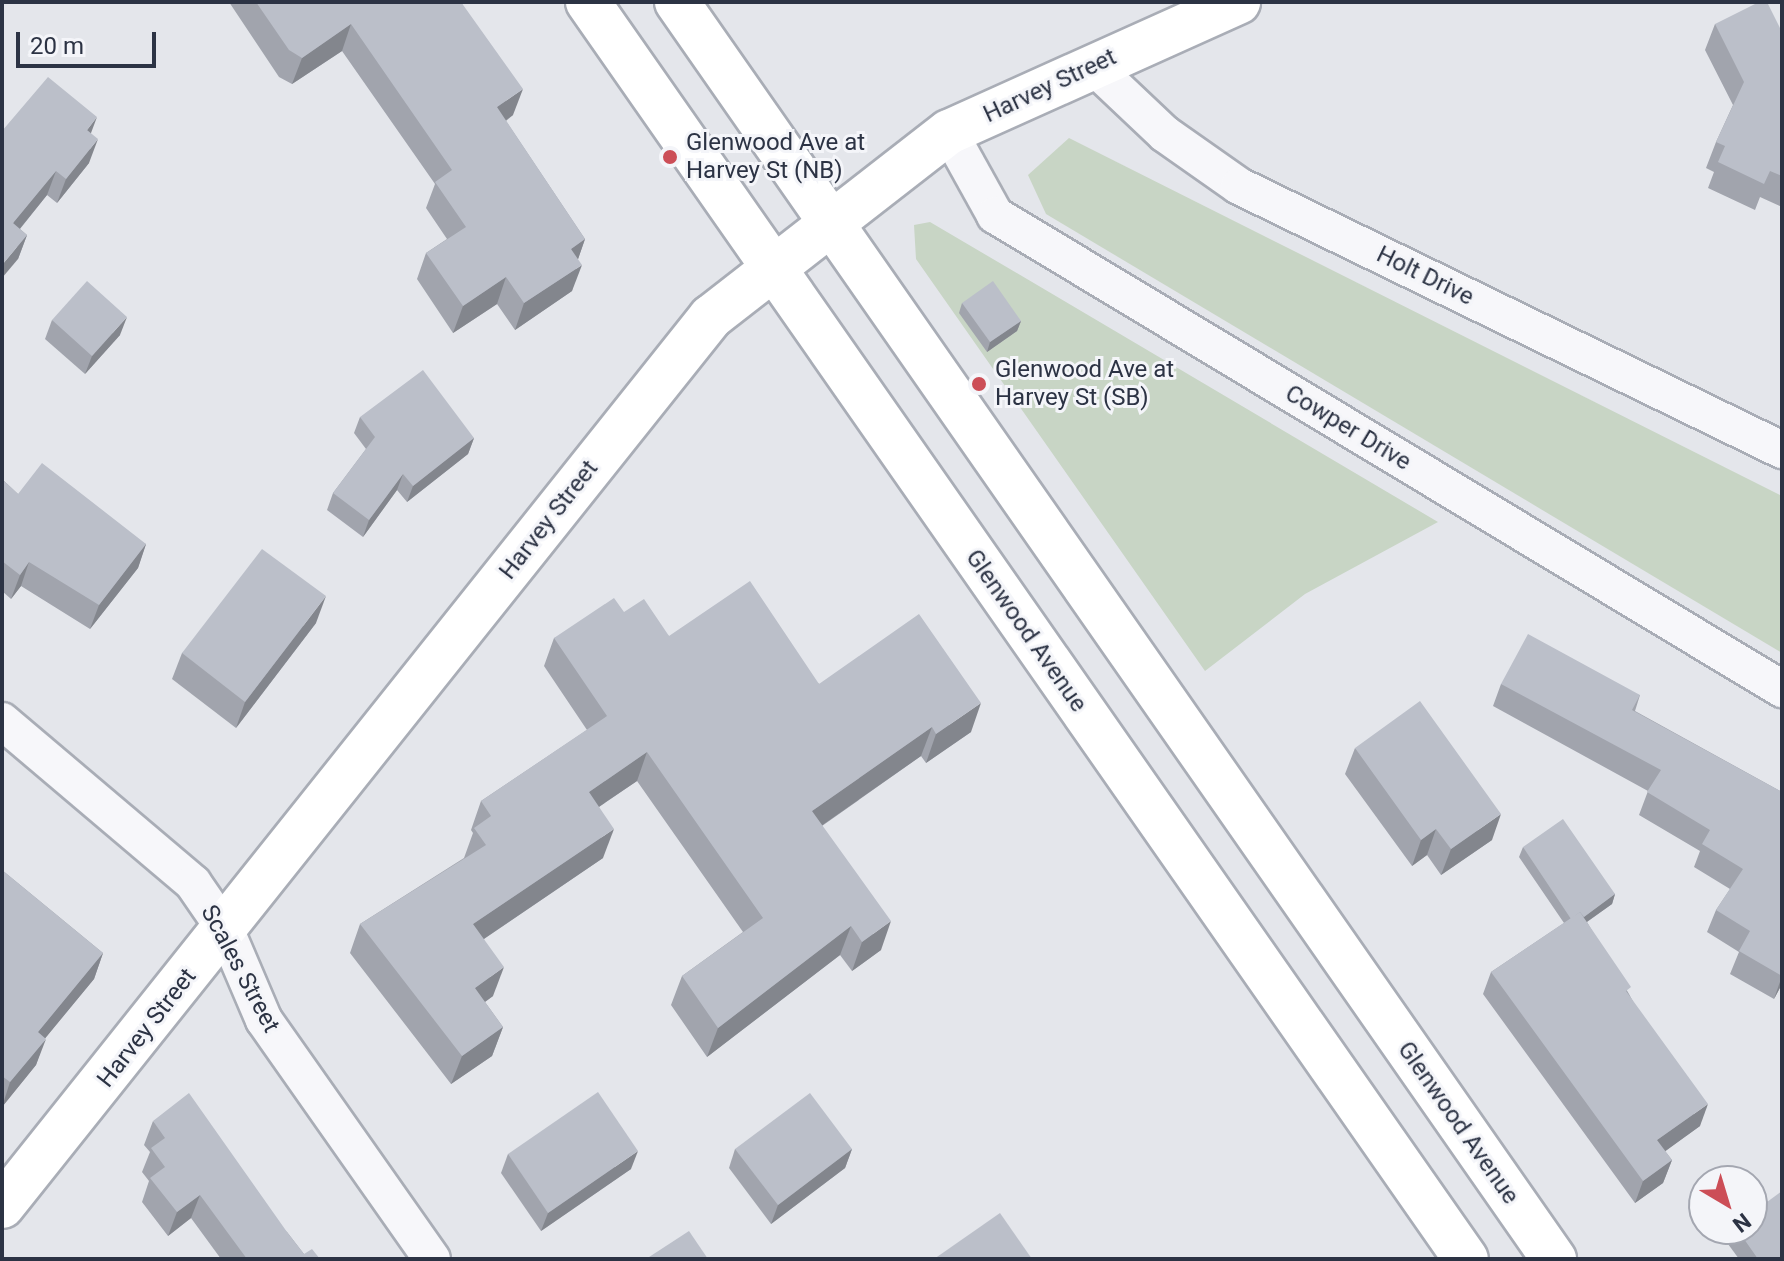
<!DOCTYPE html>
<style>
body{margin:0}
#map{position:relative;width:1784px;height:1261px;overflow:hidden;background:#e4e6eb;font-family:Roboto,sans-serif}
div>[style]{position:absolute}
.green>*{inset:0;background:#c8d5c5}
.roads{filter:drop-shadow(2px 0 #a9adb6) drop-shadow(-2px 0 #a9adb6) drop-shadow(0 2px #a9adb6) drop-shadow(0 -2px #a9adb6)}
.street>*{height:36px;margin:-18px;padding:0 18px;transform-origin:18px;border-radius:18px;background:#f7f7fa}
.secondary>*{height:44px;margin:-22px;padding:0 22px;transform-origin:22px;border-radius:22px;background:#fff}
.primary>*{height:44px;margin:-22px;padding:0 22px;transform-origin:22px;border-radius:22px;background:#fff}
.wall>*{inset:0;background:#a1a4ad}
.shaded-wall>*{inset:0;background:#83868d}
.building>*{inset:0;background:#bbbfc9}
.dots>*{width:22px;height:22px;translate:-50% -50%;box-sizing:border-box;border:4px solid #f4f5f9;border-radius:50%}
span{translate:-50% -50%;white-space:nowrap;text-align:center;line-height:1.15;-webkit-text-stroke:6px #f4f5f9;paint-order:stroke}
.street-label{font-size:24px;color:#2c3344}
.poi-label{font-size:24px;color:#2c3344}
.left{translate:0 -50%;text-align:left}
.frame{position:absolute;inset:0;border:4px solid #2c3344;pointer-events:none}
.north{position:absolute;left:1688px;top:1165px;width:80px;height:80px;box-sizing:border-box;background:#f4f5f9;border:2px solid #a4a7b1;border-radius:50%;rotate:142deg;font-size:22px;font-weight:700;line-height:32px;text-align:center;color:#2c3344}
.north::after{content:'';display:block;margin:auto;width:28px;height:36px;background:#cc4e57;clip-path:polygon(50% 0,100% 100%,50% 72%,0 100%)}
.scale{position:absolute;left:16px;top:32px;width:140px;height:36px;box-sizing:border-box;border:4px solid #2c3344;border-top:0;padding-left:10px;font-size:24px;line-height:28px;white-space:nowrap;color:#2c3344;-webkit-text-stroke:6px #f4f5f9;paint-order:stroke}
</style>
<div id="map">
<div class="green">
<i style="clip-path:polygon(1069px 138px,1782px 496px,1782px 653px,1046px 214px,1028px 175px)"></i>
<i style="clip-path:polygon(930px 222px,1049px 292px,1438px 522px,1305px 594px,1205px 671px,916px 259px,914px 225px)"></i>
</div>
<div class="roads">
<div class="street">
<i style="left:1093px;top:66px;width:99px;rotate:43.4deg"></i>
<i style="left:1165px;top:134px;width:90px;rotate:35.1deg"></i>
<i style="left:1239px;top:186px;width:604px;rotate:25.93deg"></i>
<i style="left:949px;top:132px;width:95px;rotate:61deg"></i>
<i style="left:995px;top:215px;width:919px;rotate:31.06deg"></i>
<i style="left:2px;top:721px;width:250px;rotate:40.3deg"></i>
<i style="left:193px;top:883px;width:58px;rotate:55.5deg"></i>
<i style="left:226px;top:931px;width:97px;rotate:66.9deg"></i>
<i style="left:264px;top:1020px;width:292px;rotate:54.9deg"></i>
</div>
<div class="secondary">
<i style="left:2px;top:1206px;width:1137px;rotate:-51.43deg"></i>
<i style="left:711px;top:317px;width:301px;rotate:-37.9deg"></i>
<i style="left:949px;top:132px;width:317px;rotate:-24.2deg"></i>
</div>
<div class="primary">
<i style="left:588px;top:2px;width:1533px;rotate:55.07deg"></i>
<i style="left:677px;top:2px;width:1533px;rotate:55.1deg"></i>
</div>
</div>
<div class="wall">
<i style="clip-path:polygon(229px 2px,461px 2px,513px 115px,506px 121px,585px 239px,578px 259px,572px 291px,515px 330px,497px 304px,453px 333px,417px 279px,426px 253px,447px 239px,426px 208px,435px 184px,342px 51px,292px 84px,279px 77px)"></i>
<i style="clip-path:polygon(1715px 24px,1782px 32px,1782px 207px,1760px 197px,1755px 210px,1708px 188px,1714px 172px,1706px 168px,1716px 142px,1733px 105px,1705px 50px)"></i>
<i style="clip-path:polygon(2px 131px,91px 134px,89px 163px,57px 203px,47px 195px,20px 229px,27px 235px,18px 259px)"></i>
<i style="clip-path:polygon(962px 303px,1021px 321px,1017px 331px,987px 352px,959px 313px)"></i>
<i style="clip-path:polygon(52px 320px,120px 335px,85px 374px,45px 339px)"></i>
<i style="clip-path:polygon(360px 417px,474px 438px,468px 454px,407px 502px,397px 490px,363px 537px,327px 510px,333px 493px,366px 449px,354px 433px)"></i>
<i style="clip-path:polygon(2px 479px,18px 494px,146px 544px,138px 568px,90px 629px,21px 586px,11px 599px,2px 591px)"></i>
<i style="clip-path:polygon(624px 612px,669px 636px,971px 732px,926px 763px,921px 756px,822px 826px,881px 950px,852px 971px,840px 955px,707px 1057px,671px 1005px,682px 976px,743px 932px,637px 781px,599px 807px,603px 858px,484px 939px,493px 996px,485px 1002px,503px 1027px,492px 1056px,451px 1084px,350px 953px,360px 924px,464px 858px,473px 833px,471px 830px,481px 801px,587px 730px,544px 666px,554px 638px)"></i>
<i style="clip-path:polygon(316px 623px,236px 728px,172px 679px,182px 653px)"></i>
<i style="clip-path:polygon(1501px 684px,1640px 695px,1635px 711px,1782px 792px,1782px 984px,1774px 999px,1730px 974px,1739px 952px,1707px 932px,1716px 910px,1730px 889px,1694px 867px,1700px 851px,1639px 815px,1648px 791px,1493px 706px)"></i>
<i style="clip-path:polygon(1355px 748px,1492px 840px,1441px 875px,1427px 855px,1412px 866px,1345px 774px)"></i>
<i style="clip-path:polygon(1523px 847px,1615px 894px,1612px 904px,1587px 922px,1629px 994px,1700px 1126px,1665px 1151px,1672px 1160px,1663px 1183px,1635px 1203px,1483px 994px,1491px 972px,1564px 923px,1519px 857px)"></i>
<i style="clip-path:polygon(2px 870px,103px 953px,94px 979px,45px 1038px,36px 1065px,2px 1107px)"></i>
<i style="clip-path:polygon(153px 1121px,287px 1232px,304px 1254px,320px 1259px,221px 1259px,191px 1218px,168px 1236px,142px 1202px,149px 1181px,142px 1172px,150px 1152px,144px 1145px)"></i>
<i style="clip-path:polygon(735px 1149px,852px 1149px,845px 1168px,771px 1224px,729px 1168px)"></i>
<i style="clip-path:polygon(508px 1154px,631px 1169px,541px 1231px,501px 1173px)"></i>
<i style="clip-path:polygon(1733px 1229px,1752px 1229px,1782px 1259px,1739px 1259px,1728px 1244px)"></i>
</div>
<div class="shaded-wall">
<i style="clip-path:polygon(351px 24px,342px 51px,292px 84px,302px 58px)"></i>
<i style="clip-path:polygon(523px 89px,513px 115px,487px 134px,497px 107px)"></i>
<i style="clip-path:polygon(97px 117px,88px 141px,87px 130px)"></i>
<i style="clip-path:polygon(98px 139px,89px 163px,57px 203px,66px 179px)"></i>
<i style="clip-path:polygon(56px 171px,47px 195px,5px 247px,13px 223px)"></i>
<i style="clip-path:polygon(27px 235px,18px 259px,2px 278px,2px 265px)"></i>
<i style="clip-path:polygon(585px 239px,576px 265px,571px 249px)"></i>
<i style="clip-path:polygon(582px 265px,572px 291px,515px 330px,524px 303px)"></i>
<i style="clip-path:polygon(506px 277px,497px 304px,453px 333px,463px 306px)"></i>
<i style="clip-path:polygon(127px 317px,120px 335px,85px 374px,92px 356px)"></i>
<i style="clip-path:polygon(1021px 321px,1017px 331px,987px 352px,990px 342px)"></i>
<i style="clip-path:polygon(474px 438px,468px 454px,407px 502px,413px 486px)"></i>
<i style="clip-path:polygon(403px 474px,397px 490px,363px 537px,369px 520px)"></i>
<i style="clip-path:polygon(146px 544px,138px 568px,90px 629px,99px 605px)"></i>
<i style="clip-path:polygon(29px 562px,21px 586px,11px 599px,20px 575px)"></i>
<i style="clip-path:polygon(326px 596px,316px 623px,236px 728px,245px 702px)"></i>
<i style="clip-path:polygon(981px 703px,971px 732px,926px 763px,936px 734px)"></i>
<i style="clip-path:polygon(932px 727px,921px 756px,801px 840px,812px 811px)"></i>
<i style="clip-path:polygon(647px 752px,637px 781px,578px 821px,589px 792px)"></i>
<i style="clip-path:polygon(1501px 814px,1492px 840px,1441px 875px,1451px 849px)"></i>
<i style="clip-path:polygon(614px 829px,603px 858px,463px 953px,473px 924px)"></i>
<i style="clip-path:polygon(1436px 829px,1427px 855px,1412px 866px,1421px 840px)"></i>
<i style="clip-path:polygon(1615px 894px,1612px 904px,1571px 933px,1574px 924px)"></i>
<i style="clip-path:polygon(891px 921px,881px 950px,852px 971px,862px 942px)"></i>
<i style="clip-path:polygon(851px 926px,840px 955px,707px 1057px,718px 1028px)"></i>
<i style="clip-path:polygon(103px 953px,94px 979px,29px 1058px,38px 1032px)"></i>
<i style="clip-path:polygon(504px 967px,493px 996px,464px 1017px,475px 988px)"></i>
<i style="clip-path:polygon(1782px 976px,1782px 984px,1774px 999px)"></i>
<i style="clip-path:polygon(503px 1027px,492px 1056px,451px 1084px,462px 1056px)"></i>
<i style="clip-path:polygon(46px 1039px,36px 1065px,2px 1107px,10px 1082px)"></i>
<i style="clip-path:polygon(1708px 1104px,1700px 1126px,1649px 1163px,1657px 1140px)"></i>
<i style="clip-path:polygon(852px 1149px,845px 1168px,771px 1224px,778px 1205px)"></i>
<i style="clip-path:polygon(638px 1151px,631px 1169px,541px 1231px,548px 1213px)"></i>
<i style="clip-path:polygon(1672px 1160px,1663px 1183px,1635px 1203px,1643px 1181px)"></i>
<i style="clip-path:polygon(200px 1195px,191px 1218px,168px 1236px,177px 1212px)"></i>
</div>
<div class="building">
<i style="clip-path:polygon(256px 2px,461px 2px,523px 89px,497px 107px,585px 239px,571px 249px,582px 265px,524px 303px,506px 277px,463px 306px,426px 253px,466px 227px,435px 182px,452px 170px,351px 24px,302px 58px,289px 50px)"></i>
<i style="clip-path:polygon(1759px 2px,1767px 2px,1782px 32px,1782px 176px,1770px 171px,1764px 184px,1718px 162px,1725px 146px,1716px 142px,1744px 82px,1715px 24px)"></i>
<i style="clip-path:polygon(48px 77px,97px 117px,87px 130px,98px 139px,66px 179px,56px 171px,13px 223px,27px 235px,2px 265px,2px 131px)"></i>
<i style="clip-path:polygon(87px 281px,127px 317px,92px 356px,52px 320px)"></i>
<i style="clip-path:polygon(993px 281px,1021px 321px,990px 342px,962px 303px)"></i>
<i style="clip-path:polygon(423px 370px,474px 438px,413px 486px,403px 474px,369px 520px,333px 493px,375px 437px,360px 417px)"></i>
<i style="clip-path:polygon(42px 463px,146px 544px,99px 605px,29px 562px,20px 575px,2px 561px,2px 479px,18px 494px)"></i>
<i style="clip-path:polygon(262px 549px,326px 596px,245px 702px,182px 653px)"></i>
<i style="clip-path:polygon(750px 581px,819px 684px,919px 614px,981px 703px,936px 734px,932px 727px,812px 811px,891px 921px,862px 942px,851px 926px,718px 1028px,682px 976px,763px 918px,647px 752px,589px 792px,614px 829px,473px 924px,504px 967px,475px 988px,503px 1027px,462px 1056px,360px 924px,486px 845px,474px 828px,491px 816px,481px 801px,607px 716px,554px 638px,614px 598px,624px 612px,644px 599px,669px 636px)"></i>
<i style="clip-path:polygon(1528px 634px,1640px 695px,1632px 710px,1782px 792px,1782px 976px,1739px 951px,1750px 931px,1716px 910px,1743px 869px,1702px 844px,1710px 830px,1647px 792px,1661px 770px,1501px 684px)"></i>
<i style="clip-path:polygon(1420px 701px,1501px 814px,1451px 849px,1436px 829px,1421px 840px,1355px 748px)"></i>
<i style="clip-path:polygon(1563px 819px,1615px 894px,1584px 917px,1580px 912px,1571px 919px,1523px 847px)"></i>
<i style="clip-path:polygon(2px 870px,103px 953px,38px 1032px,46px 1039px,10px 1082px,2px 1076px)"></i>
<i style="clip-path:polygon(1580px 912px,1631px 987px,1626px 991px,1708px 1104px,1657px 1140px,1672px 1160px,1643px 1181px,1491px 972px)"></i>
<i style="clip-path:polygon(598px 1092px,638px 1151px,548px 1213px,508px 1154px)"></i>
<i style="clip-path:polygon(189px 1093px,287px 1232px,304px 1254px,312px 1249px,320px 1259px,247px 1259px,200px 1195px,177px 1212px,150px 1178px,165px 1167px,151px 1148px,165px 1138px,153px 1121px)"></i>
<i style="clip-path:polygon(810px 1093px,852px 1149px,778px 1205px,735px 1149px)"></i>
<i style="clip-path:polygon(1782px 1191px,1782px 1259px,1758px 1259px,1737px 1229px,1752px 1229px,1752px 1213px)"></i>
<i style="clip-path:polygon(1000px 1213px,1032px 1259px,934px 1259px)"></i>
<i style="clip-path:polygon(689px 1231px,708px 1259px,646px 1259px)"></i>
</div>
<div class="dots">
<i style="left:670px;top:157px;background:#cc4e57"></i>
<i style="left:979px;top:384px;background:#cc4e57"></i>
</div>
<div class="street-label">
<span style="left:1050px;top:86px;rotate:-25deg">Harvey Street</span>
<span style="left:1425px;top:276px;rotate:26deg">Holt Drive</span>
<span style="left:1348px;top:428px;rotate:31deg">Cowper Drive</span>
<span style="left:549px;top:520px;rotate:-52deg">Harvey Street</span>
<span style="left:1026px;top:631px;rotate:55deg">Glenwood Avenue</span>
<span style="left:240px;top:969px;rotate:62deg">Scales Street</span>
<span style="left:147px;top:1028px;rotate:-52deg">Harvey Street</span>
<span style="left:1458px;top:1123px;rotate:55deg">Glenwood Avenue</span>
</div>
<div class="poi-label">
<span class="left" style="left:686px;top:157px">Glenwood Ave at<br>Harvey St (NB)</span>
<span class="left" style="left:995px;top:384px">Glenwood Ave at<br>Harvey St (SB)</span>
</div>
<div class="frame"></div>
<div class="north">N</div>
<div class="scale">20 m</div>
</div>
